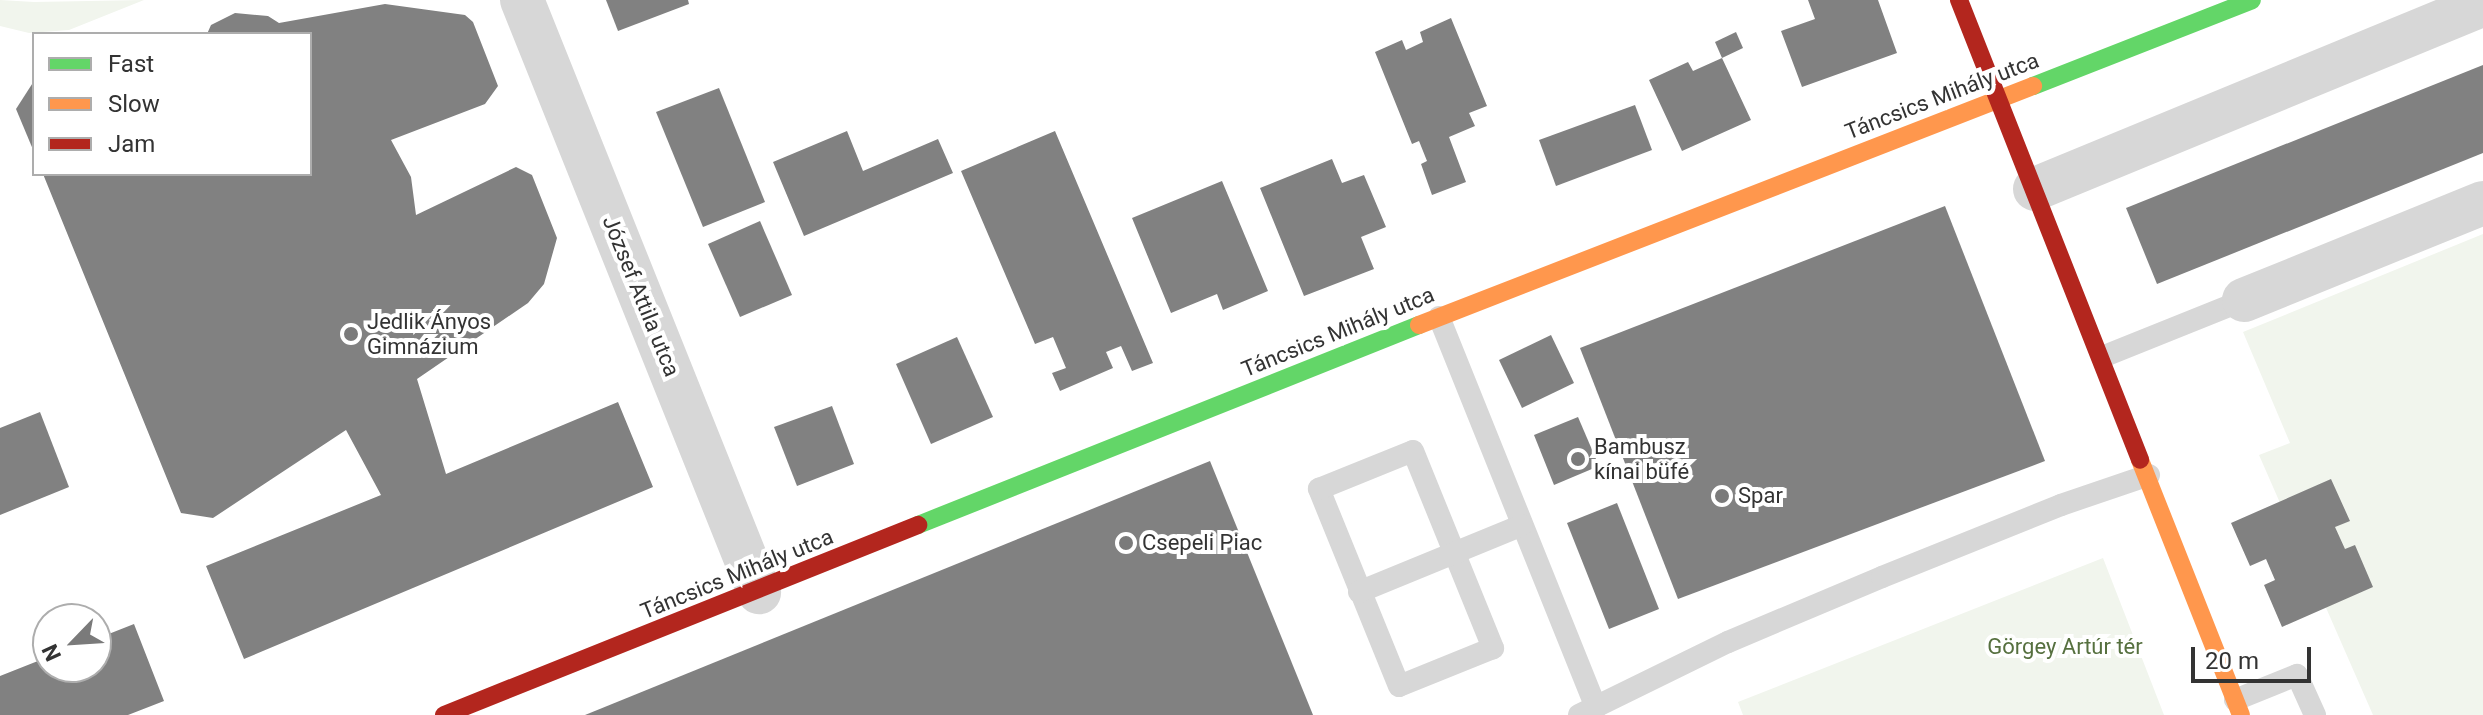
<!DOCTYPE html>
<meta charset="utf-8">
<style>
body{margin:0}
#map{position:relative;width:2483px;height:715px;overflow:hidden;background:#fff;font-family:Roboto,sans-serif}
div>[style]{position:absolute}
.green>*{inset:0;background:#f1f5ed}
.building>*{inset:0;background:#818181}
.lane>*{height:22px;margin:-11px;padding:0 11px;transform-origin:11px;border-radius:11px;background:#d7d7d7}
.street>*{height:44px;margin:-22px;padding:0 22px;transform-origin:22px;border-radius:22px;background:#d7d7d7}
.fast>*{height:18px;margin:-9px;padding:0 9px;transform-origin:9px;border-radius:9px;background:#63d668}
.slow>*{height:18px;margin:-9px;padding:0 9px;transform-origin:9px;border-radius:9px;background:#ff974d}
.jam>*{height:18px;margin:-9px;padding:0 9px;transform-origin:9px;border-radius:9px;background:#b3261e}
.dots>*{width:22px;height:22px;translate:-50% -50%;box-sizing:border-box;border:4px solid #fff;border-radius:50%}
span{translate:-50% -50%;white-space:nowrap;text-align:center;line-height:1.15;-webkit-text-stroke:8px #fff;paint-order:stroke}
.street-label{font-size:22px;color:#333}
.poi-label{font-size:22px;color:#333}
.left{translate:0 -50%;text-align:left}
.park-label{font-size:22px;color:#56703f}
.legend{position:absolute;left:32px;top:32px;width:280px;height:144px;box-sizing:border-box;background:#fff;border:2px solid #adadad;margin:0;padding:10px 14px;list-style:none;font-size:24px;color:#333}
.legend li{display:flex;align-items:center;gap:16px;height:40px}
.legend b{width:40px;border:2px solid #adadad}
.north{position:absolute;left:32px;top:603px;width:80px;height:80px;box-sizing:border-box;background:#fff;border:2px solid #adadad;border-radius:50%;rotate:245deg;font-size:22px;font-weight:700;line-height:32px;text-align:center;color:#333}
.north::after{content:'';display:block;margin:auto;width:28px;height:36px;background:#7a7a7a;clip-path:polygon(50% 0,100% 100%,50% 72%,0 100%)}
.scale{position:absolute;left:2191px;top:647px;width:120px;height:36px;box-sizing:border-box;border:4px solid #333;border-top:0;padding-left:10px;font-size:24px;line-height:28px;white-space:nowrap;color:#333;-webkit-text-stroke:6px #fff;paint-order:stroke}
</style>
<div id="map">
<div class="green">
<i style="clip-path:polygon(0 0,34px 2px,144px 0,69px 30px,29px 33px,0 26px)"></i>
<i style="clip-path:polygon(2483px 234px,2483px 715px,2373px 715px,2259px 455px,2290px 443px,2243px 332px)"></i>
<i style="clip-path:polygon(2103px 558px,2164px 715px,1743px 715px,1738px 702px)"></i>
</div>
<div class="building">
<i style="clip-path:polygon(606px 0,688px 0,689px 4px,618px 31px)"></i>
<i style="clip-path:polygon(1808px 0,1878px 0,1897px 53px,1802px 87px,1781px 31px,1815px 19px)"></i>
<i style="clip-path:polygon(385px 4px,465px 15px,473px 22px,498px 86px,485px 104px,391px 140px,411px 177px,416px 215px,516px 167px,532px 175px,557px 238px,544px 284px,528px 303px,417px 379px,446px 474px,618px 402px,653px 487px,244px 659px,206px 566px,381px 495px,346px 430px,213px 518px,181px 513px,43px 174px,310px 174px,310px 34px,207px 34px,211px 25px,235px 13px,268px 16px,279px 23px)"></i>
<i style="clip-path:polygon(1451px 18px,1487px 106px,1469px 113px,1475px 126px,1449px 137px,1466px 182px,1432px 195px,1421px 164px,1427px 161px,1419px 141px,1412px 144px,1375px 52px,1402px 40px,1406px 50px,1423px 42px,1420px 32px)"></i>
<i style="clip-path:polygon(1736px 32px,1743px 48px,1722px 58px,1715px 42px)"></i>
<i style="clip-path:polygon(1722px 58px,1751px 120px,1682px 151px,1649px 80px,1688px 62px,1693px 71px)"></i>
<i style="clip-path:polygon(2483px 65px,2483px 153px,2157px 284px,2126px 208px)"></i>
<i style="clip-path:polygon(34px 81px,34px 152px,16px 109px)"></i>
<i style="clip-path:polygon(719px 88px,765px 202px,703px 227px,656px 112px)"></i>
<i style="clip-path:polygon(1635px 105px,1652px 150px,1556px 186px,1539px 140px)"></i>
<i style="clip-path:polygon(847px 131px,863px 171px,938px 139px,953px 173px,804px 236px,773px 162px)"></i>
<i style="clip-path:polygon(1055px 131px,1153px 363px,1132px 371px,1121px 346px,1106px 352px,1113px 368px,1060px 391px,1052px 373px,1066px 368px,1053px 337px,1035px 344px,961px 171px)"></i>
<i style="clip-path:polygon(1332px 159px,1342px 183px,1364px 175px,1386px 227px,1361px 237px,1374px 269px,1304px 296px,1260px 188px)"></i>
<i style="clip-path:polygon(1222px 181px,1268px 291px,1223px 310px,1217px 294px,1171px 313px,1132px 218px)"></i>
<i style="clip-path:polygon(1945px 206px,2045px 461px,1678px 599px,1580px 348px)"></i>
<i style="clip-path:polygon(760px 221px,792px 295px,740px 317px,708px 244px)"></i>
<i style="clip-path:polygon(1551px 335px,1574px 383px,1522px 408px,1499px 360px)"></i>
<i style="clip-path:polygon(957px 337px,993px 417px,931px 444px,896px 364px)"></i>
<i style="clip-path:polygon(832px 406px,854px 464px,797px 486px,774px 427px)"></i>
<i style="clip-path:polygon(40px 412px,69px 487px,0 515px,0 428px)"></i>
<i style="clip-path:polygon(1578px 417px,1599px 466px,1554px 485px,1534px 435px)"></i>
<i style="clip-path:polygon(1210px 461px,1313px 715px,585px 715px)"></i>
<i style="clip-path:polygon(2331px 479px,2350px 521px,2335px 527px,2345px 549px,2355px 545px,2373px 587px,2282px 627px,2264px 585px,2275px 580px,2266px 559px,2250px 566px,2231px 523px)"></i>
<i style="clip-path:polygon(1617px 503px,1659px 609px,1609px 629px,1567px 523px)"></i>
<i style="clip-path:polygon(134px 624px,164px 701px,128px 715px,0 715px,0 676px,48px 657px,48px 667px,96px 667px,96px 639px)"></i>
</div>
<div class="lane">
<i style="left:1439px;top:317px;width:421px;rotate:68.1deg"></i>
<i style="left:2102px;top:357px;width:153px;rotate:-21.9deg"></i>
<i style="left:1413px;top:451px;width:213px;rotate:67.9deg"></i>
<i style="left:1493px;top:648px;width:101px;rotate:158deg"></i>
<i style="left:1399px;top:686px;width:213px;rotate:-112.1deg"></i>
<i style="left:1319px;top:489px;width:101px;rotate:-22deg"></i>
<i style="left:1359px;top:592px;width:176px;rotate:-22.3deg"></i>
<i style="left:2235px;top:700px;width:67px;rotate:-22deg"></i>
<i style="left:2297px;top:675px;width:44px;rotate:65.8deg"></i>
<i style="left:1579px;top:715px;width:166px;rotate:-26.1deg"></i>
<i style="left:1728px;top:642px;width:167px;rotate:-22.9deg"></i>
<i style="left:1882px;top:577px;width:193px;rotate:-21.9deg"></i>
<i style="left:2061px;top:505px;width:93px;rotate:-18.8deg"></i>
</div>
<div class="street">
<i style="left:522px;top:0;width:638px;rotate:68.18deg"></i>
<i style="left:2035px;top:189px;width:485px;rotate:-22.4deg"></i>
<i style="left:2244px;top:300px;width:258px;rotate:-22.1deg"></i>
</div>
<div class="fast">
<i style="left:2033px;top:86px;width:235px;rotate:-21.4deg"></i>
<i style="left:918px;top:525px;width:539px;rotate:-21.76deg"></i>
</div>
<div class="slow">
<i style="left:1419px;top:325px;width:659px;rotate:-21.27deg"></i>
<i style="left:2140px;top:460px;width:274px;rotate:68.4deg"></i>
</div>
<div class="jam">
<i style="left:1959px;top:0;width:494px;rotate:68.5deg"></i>
<i style="left:444px;top:715px;width:511px;rotate:-21.84deg"></i>
</div>
<div class="dots">
<i style="left:351px;top:334px;background:#7a7a7a"></i>
<i style="left:1578px;top:459px;background:#7a7a7a"></i>
<i style="left:1722px;top:496px;background:#7a7a7a"></i>
<i style="left:1126px;top:543px;background:#7a7a7a"></i>
</div>
<div class="street-label">
<span style="left:1942px;top:96px;rotate:-21deg">Táncsics Mihály utca</span>
<span style="left:641px;top:296px;rotate:68deg">József Attila utca</span>
<span style="left:1338px;top:332px;rotate:-22deg">Táncsics Mihály utca</span>
<span style="left:737px;top:574px;rotate:-22deg">Táncsics Mihály utca</span>
</div>
<div class="poi-label">
<span class="left" style="left:367px;top:334px">Jedlik Ányos<br>Gimnázium</span>
<span class="left" style="left:1594px;top:459px">Bambusz<br>kínai büfé</span>
<span class="left" style="left:1738px;top:496px">Spar</span>
<span class="left" style="left:1142px;top:543px">Csepeli Piac</span>
</div>
<div class="park-label">
<span style="left:2065px;top:647px">Görgey Artúr tér</span>
</div>
<ul class="legend">
<li><b style="height:10px;background:#63d668"></b>Fast</li>
<li><b style="height:10px;background:#ff974d"></b>Slow</li>
<li><b style="height:10px;background:#b3261e"></b>Jam</li>
</ul>
<div class="north">N</div>
<div class="scale">20 m</div>
</div>
